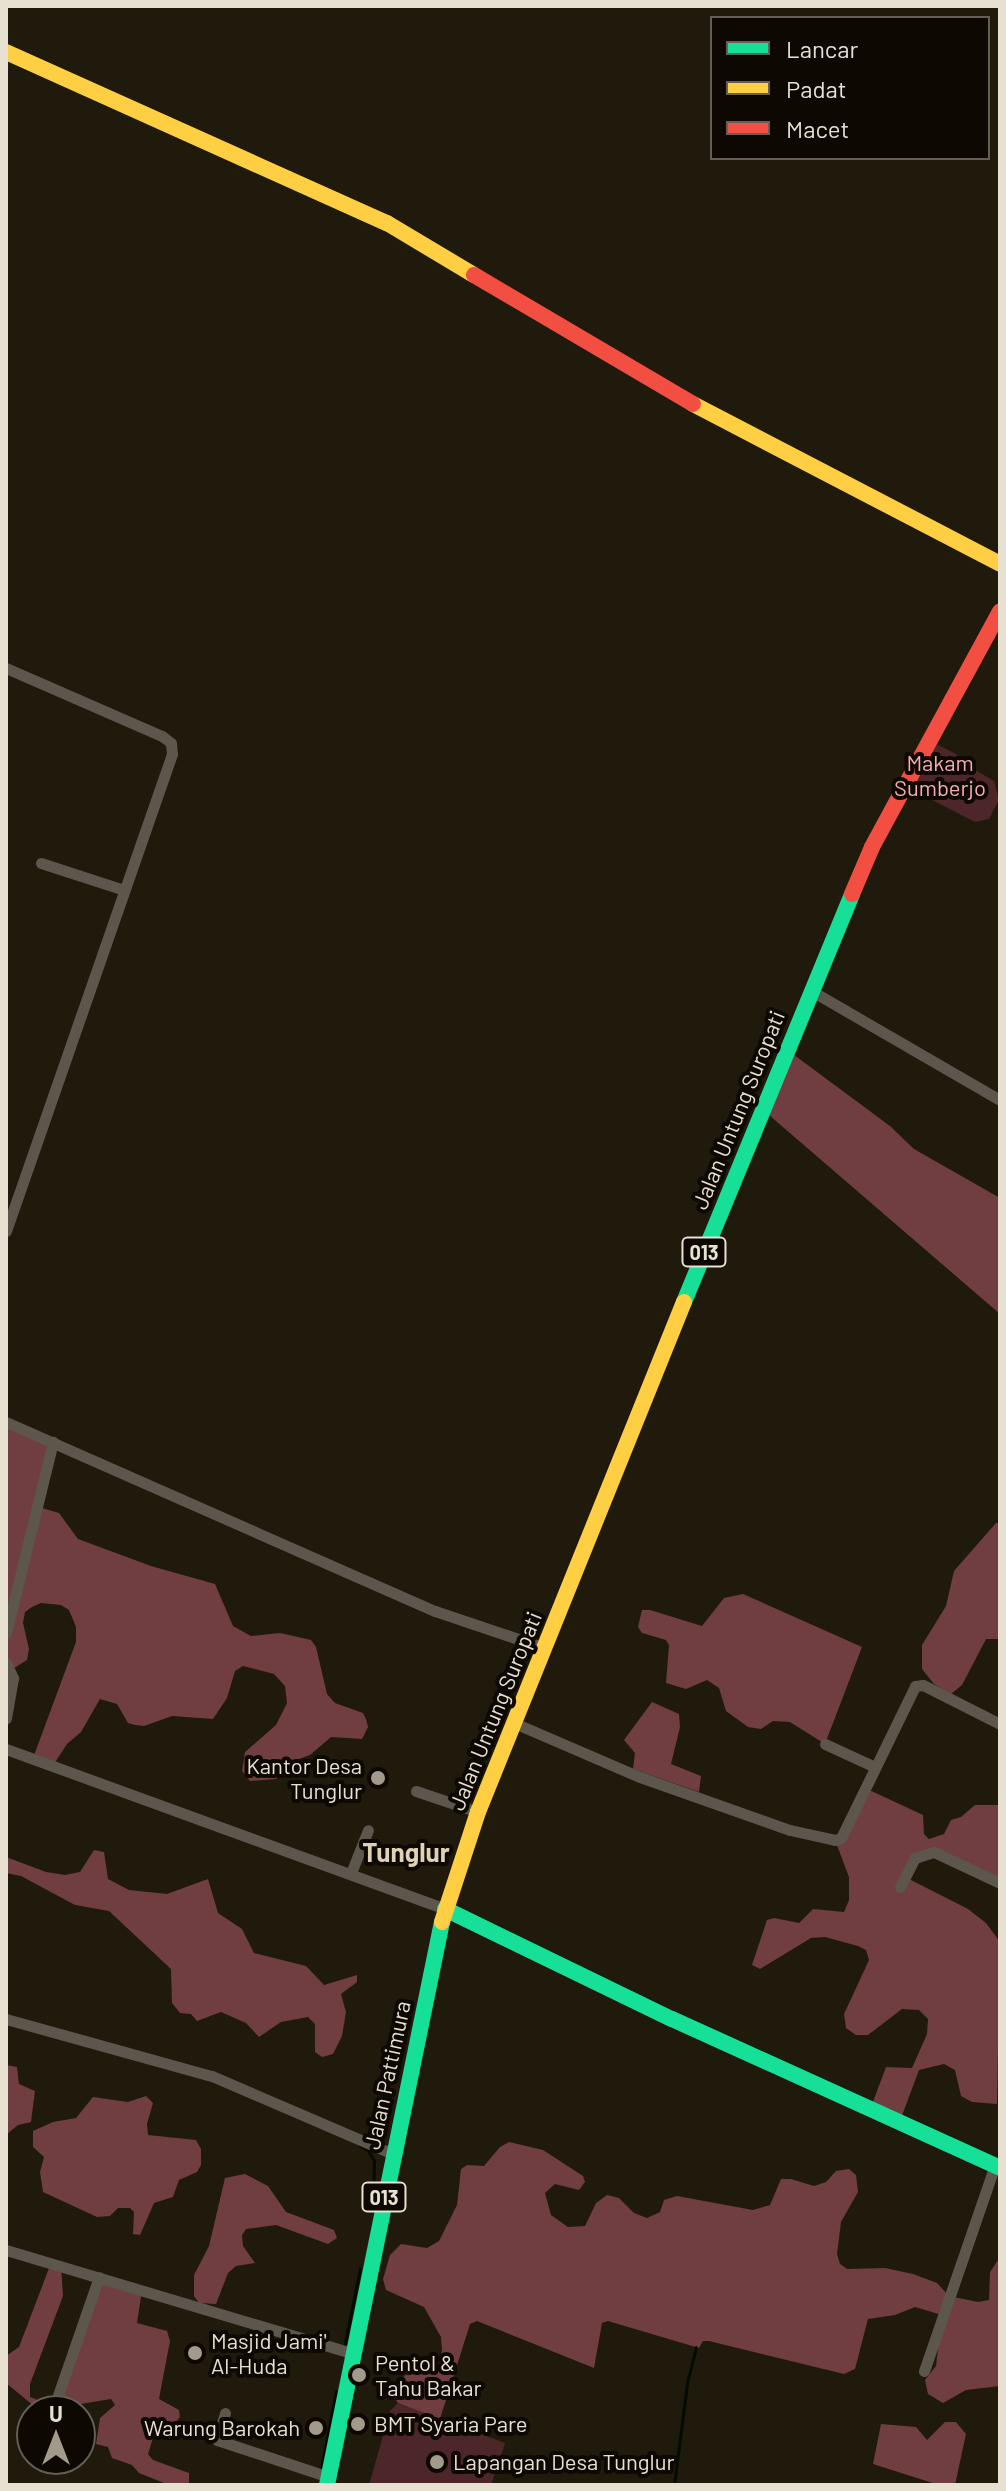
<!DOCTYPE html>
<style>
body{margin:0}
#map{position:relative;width:1006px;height:2491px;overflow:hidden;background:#201a0c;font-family:Barlow,sans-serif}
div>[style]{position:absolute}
.green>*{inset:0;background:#4c2628}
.forest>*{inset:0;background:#703d40}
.stream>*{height:3px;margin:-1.5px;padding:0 1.5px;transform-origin:1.5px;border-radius:1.5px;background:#030c02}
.street>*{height:11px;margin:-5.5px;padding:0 5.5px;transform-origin:5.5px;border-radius:5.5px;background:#5c564d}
.fast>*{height:16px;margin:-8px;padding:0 8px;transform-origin:8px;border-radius:8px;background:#16e098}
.slow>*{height:16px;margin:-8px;padding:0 8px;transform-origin:8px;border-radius:8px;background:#ffcf43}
.jam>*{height:16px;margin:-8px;padding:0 8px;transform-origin:8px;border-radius:8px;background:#f24e42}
.dots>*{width:22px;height:22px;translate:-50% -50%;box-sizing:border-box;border:4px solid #0d0802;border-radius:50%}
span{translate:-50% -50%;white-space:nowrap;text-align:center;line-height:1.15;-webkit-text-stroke:8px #0d0802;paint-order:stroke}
.shield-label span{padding:2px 6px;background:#0d0802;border:2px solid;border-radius:6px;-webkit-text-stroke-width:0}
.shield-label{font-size:20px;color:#e8e0d1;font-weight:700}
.park-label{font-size:22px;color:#f7acb1}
.street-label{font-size:22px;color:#e8e0d1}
.poi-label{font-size:22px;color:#e8e0d1}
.right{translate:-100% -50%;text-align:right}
.left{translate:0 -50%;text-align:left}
.quarter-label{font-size:26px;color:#e0d1b3;font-weight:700}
.frame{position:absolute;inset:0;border:8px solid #e8e0d1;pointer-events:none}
.legend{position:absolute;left:710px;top:16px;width:280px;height:144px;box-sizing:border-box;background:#0d0802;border:2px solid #655e55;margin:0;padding:10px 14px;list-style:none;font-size:24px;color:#e8e0d1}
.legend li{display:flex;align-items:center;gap:16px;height:40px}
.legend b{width:40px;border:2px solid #655e55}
.north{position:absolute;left:16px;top:2395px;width:80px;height:80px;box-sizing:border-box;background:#0d0802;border:2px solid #655e55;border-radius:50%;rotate:0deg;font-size:22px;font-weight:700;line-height:32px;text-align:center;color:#e8e0d1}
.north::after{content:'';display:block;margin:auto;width:28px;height:36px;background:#a29b8c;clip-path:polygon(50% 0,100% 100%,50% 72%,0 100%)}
</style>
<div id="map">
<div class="green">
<i style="clip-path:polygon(928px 740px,956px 754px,965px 764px,994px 781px,999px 800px,989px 819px,975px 822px,905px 786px)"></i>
<i style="clip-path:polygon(398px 2403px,505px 2443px,491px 2485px,369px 2485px,390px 2411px)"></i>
</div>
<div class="forest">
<i style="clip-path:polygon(786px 1049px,890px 1126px,914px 1149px,1000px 1198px,1000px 1314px,762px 1109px)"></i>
<i style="clip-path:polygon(6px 1422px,53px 1442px,42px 1508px,59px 1513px,78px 1539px,151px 1566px,215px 1584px,233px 1626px,251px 1636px,280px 1633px,311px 1640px,316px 1647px,327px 1694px,335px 1703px,363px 1713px,366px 1719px,368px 1727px,362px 1739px,331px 1737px,310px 1755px,288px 1763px,276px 1779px,250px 1781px,242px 1771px,245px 1752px,276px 1725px,287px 1703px,285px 1686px,274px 1674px,243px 1666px,235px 1671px,227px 1698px,213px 1719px,172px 1716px,144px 1726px,135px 1725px,128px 1723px,117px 1704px,100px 1699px,81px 1732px,67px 1744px,56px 1761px,52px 1765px,33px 1758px,76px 1642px,76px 1627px,69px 1610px,61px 1605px,41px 1603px,32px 1607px,25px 1612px,23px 1623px,29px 1649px,27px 1660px,6px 1673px)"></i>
<i style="clip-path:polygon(996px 1523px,1000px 1523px,1000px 1639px,986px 1639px,962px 1685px,951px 1694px,934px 1684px,922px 1669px,922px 1645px,946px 1606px,954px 1571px)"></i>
<i style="clip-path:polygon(743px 1594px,862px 1647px,825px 1744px,790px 1722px,773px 1721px,761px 1729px,748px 1727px,726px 1711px,719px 1688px,707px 1680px,686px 1689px,666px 1683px,669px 1645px,666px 1640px,642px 1633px,638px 1627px,642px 1610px,650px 1610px,702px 1626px,724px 1598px)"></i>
<i style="clip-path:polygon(652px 1702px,679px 1714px,680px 1727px,671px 1764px,701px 1776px,699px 1792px,633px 1769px,635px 1753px,624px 1740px)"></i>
<i style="clip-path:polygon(865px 1788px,923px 1815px,924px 1834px,929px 1839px,944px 1834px,951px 1820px,961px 1817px,975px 1805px,1000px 1805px,1000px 1879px,923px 1854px,909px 1879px,968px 1909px,986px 1923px,1000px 1942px,997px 2104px,972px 2102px,961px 2096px,955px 2070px,944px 2064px,919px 2070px,900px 2121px,871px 2107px,886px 2067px,912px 2068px,927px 2034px,928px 2019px,919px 2010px,902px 2009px,868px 2035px,856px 2035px,846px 2028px,844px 2014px,869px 1960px,866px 1950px,858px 1946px,825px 1937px,811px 1938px,760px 1969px,752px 1965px,767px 1920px,774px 1918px,799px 1923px,813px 1909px,844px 1912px,849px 1900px,849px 1877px,835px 1840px)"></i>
<i style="clip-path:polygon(94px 1850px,104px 1852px,108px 1879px,129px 1890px,167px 1894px,208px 1879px,218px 1913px,242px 1929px,254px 1953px,306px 1966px,324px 1985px,357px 1975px,357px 1982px,341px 1994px,346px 2012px,342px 2036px,333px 2054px,322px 2057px,315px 2052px,315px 2024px,308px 2017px,281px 2022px,259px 2037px,246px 2023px,221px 2012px,197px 2021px,191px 2014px,180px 2013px,172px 2003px,171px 1969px,109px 1911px,75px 1905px,21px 1876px,6px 1873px,6px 1857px,46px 1872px,65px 1875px,80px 1872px)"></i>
<i style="clip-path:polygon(6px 2065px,17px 2067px,19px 2084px,35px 2091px,31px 2122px,18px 2125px,6px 2135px)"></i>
<i style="clip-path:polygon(146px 2096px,153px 2103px,147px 2124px,148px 2135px,196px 2140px,201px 2149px,201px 2165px,197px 2172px,179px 2180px,173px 2197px,154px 2203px,140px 2235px,133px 2234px,134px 2212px,130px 2208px,118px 2208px,110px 2216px,97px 2217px,43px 2192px,40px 2172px,44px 2157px,33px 2147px,33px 2131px,53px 2122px,76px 2118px,93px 2097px,128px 2102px)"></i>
<i style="clip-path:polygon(509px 2142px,543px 2150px,583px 2176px,585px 2182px,579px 2190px,555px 2184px,545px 2193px,551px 2215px,568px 2227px,585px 2226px,596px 2203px,607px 2195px,619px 2198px,634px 2213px,647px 2218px,660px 2212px,664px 2200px,677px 2196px,753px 2210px,770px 2205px,781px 2179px,791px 2179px,814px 2186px,826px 2182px,836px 2171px,849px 2169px,856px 2175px,858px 2192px,841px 2222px,837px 2254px,840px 2264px,847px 2269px,885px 2268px,913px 2274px,937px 2283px,949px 2296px,978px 2302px,989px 2300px,990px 2272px,1000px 2257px,1000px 2386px,966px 2390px,943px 2403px,928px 2394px,925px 2380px,936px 2366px,942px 2315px,915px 2307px,895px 2315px,868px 2319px,855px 2369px,844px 2374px,709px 2341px,703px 2341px,699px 2348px,608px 2321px,602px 2323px,594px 2368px,477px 2321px,470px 2324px,440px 2419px,398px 2403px,392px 2395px,407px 2372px,433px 2368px,441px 2360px,442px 2349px,441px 2337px,424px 2307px,386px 2290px,383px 2279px,390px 2255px,401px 2244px,427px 2248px,439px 2241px,457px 2205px,461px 2169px,467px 2165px,484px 2166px,500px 2147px)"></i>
<i style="clip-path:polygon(245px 2174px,268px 2186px,286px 2212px,334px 2230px,337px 2238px,328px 2244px,276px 2225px,246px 2229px,242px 2235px,243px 2246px,255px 2263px,236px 2266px,228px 2273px,216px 2304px,199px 2303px,194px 2296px,194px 2275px,209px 2246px,225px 2178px)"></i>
<i style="clip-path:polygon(51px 2263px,61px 2265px,63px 2296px,30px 2384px,30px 2397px,54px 2406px,64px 2401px,60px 2389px,99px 2277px,142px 2290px,137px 2323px,167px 2331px,170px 2341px,159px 2399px,179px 2410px,180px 2417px,176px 2422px,157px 2425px,148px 2454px,153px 2460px,189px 2473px,189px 2485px,169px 2485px,139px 2473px,132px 2465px,112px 2458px,108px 2447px,96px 2444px,100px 2418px,115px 2405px,111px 2399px,75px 2405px,76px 2411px,40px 2411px,6px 2383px,6px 2356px,19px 2347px)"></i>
<i style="clip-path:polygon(945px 2422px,956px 2422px,966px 2434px,955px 2485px,939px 2485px,873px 2464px,881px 2424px,916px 2427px,927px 2440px)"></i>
</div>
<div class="stream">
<i style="left:360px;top:2146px;width:9px;rotate:27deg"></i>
<i style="left:368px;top:2150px;width:13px;rotate:61deg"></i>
<i style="left:374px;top:2161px;width:42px;rotate:91.4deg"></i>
<i style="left:344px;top:2348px;width:81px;rotate:-78.6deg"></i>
<i style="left:321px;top:2469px;width:79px;rotate:-79.1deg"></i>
<i style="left:674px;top:2485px;width:103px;rotate:-82.7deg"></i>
<i style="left:687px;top:2383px;width:37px;rotate:-76deg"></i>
</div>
<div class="street">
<i style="left:6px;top:668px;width:170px;rotate:23.6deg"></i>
<i style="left:162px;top:736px;width:11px;rotate:38deg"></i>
<i style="left:171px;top:743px;width:11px;rotate:85deg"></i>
<i style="left:172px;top:754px;width:505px;rotate:109.19deg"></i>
<i style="left:41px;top:863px;width:87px;rotate:18deg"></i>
<i style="left:810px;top:990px;width:220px;rotate:30.1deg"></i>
<i style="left:6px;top:1422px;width:469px;rotate:23.8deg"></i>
<i style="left:435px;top:1611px;width:116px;rotate:18.6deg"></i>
<i style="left:6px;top:1633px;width:197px;rotate:-76.2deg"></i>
<i style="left:6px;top:1663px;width:17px;rotate:65deg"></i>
<i style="left:13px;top:1678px;width:41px;rotate:99.9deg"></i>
<i style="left:512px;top:1722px;width:139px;rotate:23.3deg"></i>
<i style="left:640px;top:1777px;width:159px;rotate:19.5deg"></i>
<i style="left:790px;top:1830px;width:46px;rotate:12.5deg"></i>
<i style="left:835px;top:1840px;width:6px;rotate:-18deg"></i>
<i style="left:841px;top:1838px;width:169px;rotate:-64deg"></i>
<i style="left:915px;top:1686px;width:8px;rotate:-7deg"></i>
<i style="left:923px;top:1685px;width:86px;rotate:26.9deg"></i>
<i style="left:825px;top:1744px;width:55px;rotate:24.7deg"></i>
<i style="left:6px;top:1749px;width:467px;rotate:20deg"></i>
<i style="left:416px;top:1791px;width:65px;rotate:18.7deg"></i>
<i style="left:351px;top:1873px;width:46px;rotate:-68.4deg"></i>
<i style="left:900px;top:1887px;width:33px;rotate:-63deg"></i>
<i style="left:915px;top:1858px;width:20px;rotate:-18deg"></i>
<i style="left:934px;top:1852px;width:73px;rotate:25.2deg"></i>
<i style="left:6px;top:2019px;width:214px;rotate:15.5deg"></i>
<i style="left:212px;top:2076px;width:197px;rotate:23.3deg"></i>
<i style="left:6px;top:2250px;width:361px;rotate:16.6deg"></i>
<i style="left:924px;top:2371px;width:218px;rotate:-71deg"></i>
<i style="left:56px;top:2401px;width:131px;rotate:-70.9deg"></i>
<i style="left:225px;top:2413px;width:28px;rotate:107deg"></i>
<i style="left:217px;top:2440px;width:118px;rotate:18.3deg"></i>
</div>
<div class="fast">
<i style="left:684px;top:1302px;width:441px;rotate:-67.6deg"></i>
<i style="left:445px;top:1909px;width:252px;rotate:25.9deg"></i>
<i style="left:672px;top:2019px;width:360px;rotate:24.4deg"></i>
<i style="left:327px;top:2485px;width:575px;rotate:-78.46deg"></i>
</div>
<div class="slow">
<i style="left:6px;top:52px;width:418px;rotate:24.2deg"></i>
<i style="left:387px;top:223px;width:101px;rotate:30.9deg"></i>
<i style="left:693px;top:404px;width:346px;rotate:27.5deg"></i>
<i style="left:442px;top:1922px;width:116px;rotate:-71.9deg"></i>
<i style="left:478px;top:1812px;width:550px;rotate:-68.01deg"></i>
</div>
<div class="jam">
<i style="left:474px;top:275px;width:254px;rotate:30.5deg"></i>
<i style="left:852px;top:894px;width:51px;rotate:-66.9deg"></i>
<i style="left:872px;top:847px;width:268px;rotate:-61.5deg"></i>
</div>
<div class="dots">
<i style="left:378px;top:1778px;background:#a29b8c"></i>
<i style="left:195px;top:2353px;background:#a29b8c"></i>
<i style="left:359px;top:2375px;background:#a29b8c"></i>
<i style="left:358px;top:2424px;background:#a29b8c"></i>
<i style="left:316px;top:2428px;background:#a29b8c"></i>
<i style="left:437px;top:2462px;background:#a29b8c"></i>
</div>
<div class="shield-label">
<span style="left:704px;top:1252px">013</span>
<span style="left:384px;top:2197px">013</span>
</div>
<div class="park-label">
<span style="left:940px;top:775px">Makam<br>Sumberjo</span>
</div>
<div class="street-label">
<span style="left:738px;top:1110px;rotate:-68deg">Jalan Untung Suropati</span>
<span style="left:495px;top:1711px;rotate:-68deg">Jalan Untung Suropati</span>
<span style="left:387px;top:2075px;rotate:-78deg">Jalan Pattimura</span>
</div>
<div class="poi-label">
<span class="right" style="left:362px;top:1778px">Kantor Desa<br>Tunglur</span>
<span class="left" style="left:211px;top:2353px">Masjid Jami'<br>Al-Huda</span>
<span class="left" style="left:375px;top:2375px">Pentol &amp;<br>Tahu Bakar</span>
<span class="left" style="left:374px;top:2424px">BMT Syaria Pare</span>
<span class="right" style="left:300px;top:2428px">Warung Barokah</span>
<span class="left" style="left:453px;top:2462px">Lapangan Desa Tunglur</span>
</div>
<div class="quarter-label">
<span style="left:406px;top:1852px">Tunglur</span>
</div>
<div class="frame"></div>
<ul class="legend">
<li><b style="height:10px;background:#16e098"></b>Lancar</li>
<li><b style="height:10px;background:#ffcf43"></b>Padat</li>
<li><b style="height:10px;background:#f24e42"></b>Macet</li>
</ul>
<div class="north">U</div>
</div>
